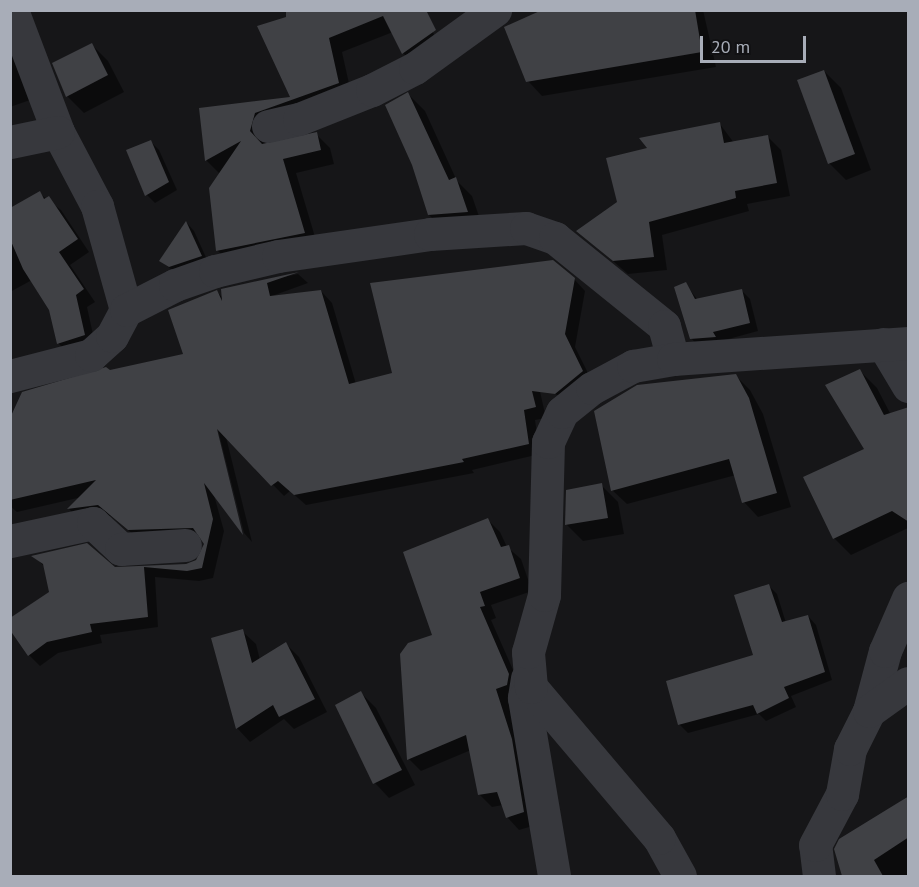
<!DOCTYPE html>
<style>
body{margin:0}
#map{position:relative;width:919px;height:887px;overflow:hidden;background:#161618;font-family:"PT Sans",sans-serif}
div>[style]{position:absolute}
.shadow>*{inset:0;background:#0007}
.building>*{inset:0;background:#404145}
.minor>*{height:33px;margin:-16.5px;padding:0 16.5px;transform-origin:16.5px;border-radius:16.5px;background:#37383d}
span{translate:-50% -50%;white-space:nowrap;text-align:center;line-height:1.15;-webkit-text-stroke:4.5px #111113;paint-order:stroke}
.frame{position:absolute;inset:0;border:12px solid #a8adb8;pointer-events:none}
.scale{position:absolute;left:700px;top:36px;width:106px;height:27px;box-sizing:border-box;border:3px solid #a8adb8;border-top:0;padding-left:8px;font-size:18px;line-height:21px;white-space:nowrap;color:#a8adb8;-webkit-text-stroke:4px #111113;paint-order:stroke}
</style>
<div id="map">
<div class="shadow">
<i style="clip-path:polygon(424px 10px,440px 50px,417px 67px,403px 53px,393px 32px,342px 52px,352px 97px,264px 134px,266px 145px,316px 134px,330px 148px,334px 164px,296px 173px,318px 247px,232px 265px,218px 251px,210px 189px,220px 174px,207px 161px,201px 109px,293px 98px,259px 27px)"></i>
<i style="clip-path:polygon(547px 10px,703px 10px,716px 67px,542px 96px,528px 81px)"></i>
<i style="clip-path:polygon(10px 42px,33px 99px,10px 107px)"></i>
<i style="clip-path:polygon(91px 44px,108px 61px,124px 92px,84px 113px,67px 96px)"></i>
<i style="clip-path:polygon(824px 71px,841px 88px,871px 170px,846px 180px,829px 163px)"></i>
<i style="clip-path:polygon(408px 94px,425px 111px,457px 181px,472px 196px,483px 228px,446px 232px,429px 215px,414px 164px)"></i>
<i style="clip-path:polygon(720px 124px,734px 143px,767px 136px,781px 150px,790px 196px,747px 204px,749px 211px,662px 235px,667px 270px,628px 274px,578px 231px,618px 203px,650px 149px)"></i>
<i style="clip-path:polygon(150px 141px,159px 150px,177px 190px,155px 203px,147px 195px)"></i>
<i style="clip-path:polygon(39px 193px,61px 210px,89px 252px,70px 265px,95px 302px,87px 307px,96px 348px,71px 356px,59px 344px,51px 309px,32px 280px,10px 292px,10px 209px)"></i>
<i style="clip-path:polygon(187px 223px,194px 231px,209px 264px,178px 275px,161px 261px)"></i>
<i style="clip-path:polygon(298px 274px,308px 283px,272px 296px,321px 291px,332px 303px,356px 384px,394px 374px,574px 279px,585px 291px,575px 347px,593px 383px,571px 401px,539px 387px,546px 418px,535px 420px,540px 454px,472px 470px,474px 473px,306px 505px,290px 491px,284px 496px,226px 437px,252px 542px,244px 533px,216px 422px,214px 495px,224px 531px,213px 578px,199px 581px,155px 577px,158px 627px,100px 635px,102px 643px,58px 653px,40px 666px,29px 655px,50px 593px,45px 567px,34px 556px,115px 568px,187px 565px,203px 555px,205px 543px,202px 539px,140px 540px,111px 516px,80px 520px,69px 509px,82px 497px,17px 512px,10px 506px,10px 422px,110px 372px,185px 355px,217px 292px,223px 298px,222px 290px)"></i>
<i style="clip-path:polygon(685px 284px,698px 300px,742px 291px,750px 299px,758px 331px,699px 347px,691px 338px)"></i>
<i style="clip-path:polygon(860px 371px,877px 388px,891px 415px,908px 415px,908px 528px,851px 555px,834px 538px,866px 449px)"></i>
<i style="clip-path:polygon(735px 375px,750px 390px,763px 414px,791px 507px,758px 517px,744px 502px,736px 475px,627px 504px,612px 490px)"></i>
<i style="clip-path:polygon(601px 485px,618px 502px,624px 534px,583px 541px,566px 524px)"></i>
<i style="clip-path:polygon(488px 520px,500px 532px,507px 547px,521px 559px,532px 591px,491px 605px,496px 618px,491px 620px,521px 688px,536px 825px,519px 830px,507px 817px,503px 805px,492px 807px,479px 794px,471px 750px,421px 771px,409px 759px,434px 636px)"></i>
<i style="clip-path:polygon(769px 586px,777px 594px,786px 623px,808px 616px,816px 625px,832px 680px,791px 696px,796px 707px,766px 721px,759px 714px,688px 733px,679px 724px,755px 656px)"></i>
<i style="clip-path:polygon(242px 631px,256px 644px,260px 660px,286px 644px,299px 657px,327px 712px,294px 729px,284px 719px,250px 742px,237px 728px,213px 639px)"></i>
<i style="clip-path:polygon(361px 693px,376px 708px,415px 785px,389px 798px,375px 783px,337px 706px)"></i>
<i style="clip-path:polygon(908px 796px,908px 876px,844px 876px,836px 849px)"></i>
</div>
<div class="building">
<i style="clip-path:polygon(286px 10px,426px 10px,436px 30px,402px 54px,383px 16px,329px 38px,339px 83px,255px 113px,250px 131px,262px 144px,317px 132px,321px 150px,283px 159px,305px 233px,216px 251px,209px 188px,241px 141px,205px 161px,199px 108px,290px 97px,257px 26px,286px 17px)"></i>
<i style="clip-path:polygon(542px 10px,695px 10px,702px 52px,526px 82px,504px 27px)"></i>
<i style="clip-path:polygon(92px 43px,108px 75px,66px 97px,52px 63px)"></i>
<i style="clip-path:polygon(824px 70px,855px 154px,828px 164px,797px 80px)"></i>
<i style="clip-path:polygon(408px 92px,449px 180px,456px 177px,468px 212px,428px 215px,412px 165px,385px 105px)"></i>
<i style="clip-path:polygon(720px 122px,724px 143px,768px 135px,777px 183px,735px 191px,736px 198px,649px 222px,654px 257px,613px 261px,576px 231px,617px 202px,606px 158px,647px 148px,639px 138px)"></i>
<i style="clip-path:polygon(151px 140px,169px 182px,145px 196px,126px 150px)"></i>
<i style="clip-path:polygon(40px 191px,44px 199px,49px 196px,78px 239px,59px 252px,84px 289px,76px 295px,85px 335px,57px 344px,49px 310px,23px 269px,10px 239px,10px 208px)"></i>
<i style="clip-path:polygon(186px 221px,202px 256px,169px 267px,159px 261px)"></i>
<i style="clip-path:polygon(553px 260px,575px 278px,565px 334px,583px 371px,555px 394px,532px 391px,536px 407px,524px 410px,529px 444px,462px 459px,464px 462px,294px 495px,278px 481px,271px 486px,217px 429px,243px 535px,204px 483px,213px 519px,202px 568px,187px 571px,144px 567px,148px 617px,90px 624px,92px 632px,47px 642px,28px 656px,10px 630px,10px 618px,49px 592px,43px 564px,31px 556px,87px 543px,115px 567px,186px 564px,196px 560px,204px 544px,193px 528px,128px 530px,98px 505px,67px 509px,96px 480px,10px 500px,10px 418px,22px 392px,106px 367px,110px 370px,183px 354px,168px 310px,217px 290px,222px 301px,221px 289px,299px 272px,267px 283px,270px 296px,321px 290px,349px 384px,392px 373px,370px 283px)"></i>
<i style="clip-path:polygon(686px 282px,695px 299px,742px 289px,750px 323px,713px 332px,716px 337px,690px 339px,674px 287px)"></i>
<i style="clip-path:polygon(860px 369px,884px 415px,909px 407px,909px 522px,892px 511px,833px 539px,803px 477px,864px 449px,825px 385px)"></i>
<i style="clip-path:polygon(736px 374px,749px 398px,777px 493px,742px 503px,729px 459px,611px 491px,594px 411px,637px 385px)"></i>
<i style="clip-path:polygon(602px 483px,608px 518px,565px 525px,566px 490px)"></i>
<i style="clip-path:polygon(488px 518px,501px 547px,509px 545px,520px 578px,480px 592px,485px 606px,480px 607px,509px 674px,507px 685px,496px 689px,512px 739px,524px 812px,506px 818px,497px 792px,478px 795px,466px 735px,407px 760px,400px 654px,408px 643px,432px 635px,403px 552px)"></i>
<i style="clip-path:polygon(769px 584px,782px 622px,808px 615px,825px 672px,784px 687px,789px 698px,757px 714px,753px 705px,678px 725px,666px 681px,753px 655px,734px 595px)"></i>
<i style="clip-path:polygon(243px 629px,252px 663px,286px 642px,315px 699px,279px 717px,273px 705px,236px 729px,211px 638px)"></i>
<i style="clip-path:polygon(361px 691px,402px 770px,373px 784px,335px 705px)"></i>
<i style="clip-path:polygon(909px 796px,909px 837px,874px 860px,883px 876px,842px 876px,834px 849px,839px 839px)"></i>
</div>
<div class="minor">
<i style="left:12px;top:10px;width:130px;rotate:69.3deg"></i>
<i style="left:58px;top:132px;width:84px;rotate:62.2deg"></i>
<i style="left:97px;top:206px;width:108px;rotate:74.4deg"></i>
<i style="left:268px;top:126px;width:32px;rotate:-13deg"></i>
<i style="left:299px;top:119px;width:79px;rotate:-21.7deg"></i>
<i style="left:372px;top:90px;width:48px;rotate:-27.1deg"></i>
<i style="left:415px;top:68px;width:99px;rotate:-35.9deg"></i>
<i style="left:10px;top:142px;width:49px;rotate:-11.8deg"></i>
<i style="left:883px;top:344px;width:49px;rotate:59.2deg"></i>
<i style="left:10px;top:376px;width:84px;rotate:-14.5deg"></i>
<i style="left:91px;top:355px;width:28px;rotate:-42deg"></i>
<i style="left:112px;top:336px;width:30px;rotate:-62deg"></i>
<i style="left:126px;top:310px;width:55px;rotate:-27deg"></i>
<i style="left:175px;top:285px;width:42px;rotate:-19.3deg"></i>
<i style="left:215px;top:271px;width:65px;rotate:-13.4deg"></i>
<i style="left:278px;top:256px;width:154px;rotate:-8.2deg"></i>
<i style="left:430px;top:234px;width:96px;rotate:-3.6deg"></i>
<i style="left:526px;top:228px;width:31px;rotate:19deg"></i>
<i style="left:555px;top:238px;width:140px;rotate:38.9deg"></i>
<i style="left:664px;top:326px;width:34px;rotate:75deg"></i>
<i style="left:10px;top:541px;width:85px;rotate:-12.2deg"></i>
<i style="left:93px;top:523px;width:38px;rotate:43deg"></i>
<i style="left:121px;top:549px;width:64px;rotate:-3.6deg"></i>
<i style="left:527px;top:678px;width:20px;rotate:99deg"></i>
<i style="left:524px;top:698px;width:181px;rotate:80.4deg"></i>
<i style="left:869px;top:711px;width:62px;rotate:-75.1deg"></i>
<i style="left:885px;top:651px;width:58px;rotate:-66.5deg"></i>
<i style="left:680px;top:876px;width:43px;rotate:-118.9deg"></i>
<i style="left:659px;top:838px;width:198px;rotate:-130.3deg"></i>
<i style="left:531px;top:687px;width:35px;rotate:-95deg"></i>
<i style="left:528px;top:652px;width:59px;rotate:-74.3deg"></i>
<i style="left:544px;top:595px;width:153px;rotate:-88.5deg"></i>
<i style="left:548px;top:442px;width:33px;rotate:-65deg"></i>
<i style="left:562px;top:412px;width:38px;rotate:-39deg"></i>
<i style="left:592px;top:388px;width:47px;rotate:-28.2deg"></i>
<i style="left:633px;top:366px;width:41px;rotate:-9.9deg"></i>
<i style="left:673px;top:359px;width:236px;rotate:-3.9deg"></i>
<i style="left:819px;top:876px;width:31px;rotate:-97deg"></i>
<i style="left:815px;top:845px;width:58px;rotate:-62.1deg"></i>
<i style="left:842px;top:794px;width:46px;rotate:-79.9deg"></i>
<i style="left:850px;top:749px;width:42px;rotate:-63.4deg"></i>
<i style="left:869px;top:711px;width:48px;rotate:-35.7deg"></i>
</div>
<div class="frame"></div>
<div class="scale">20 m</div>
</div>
